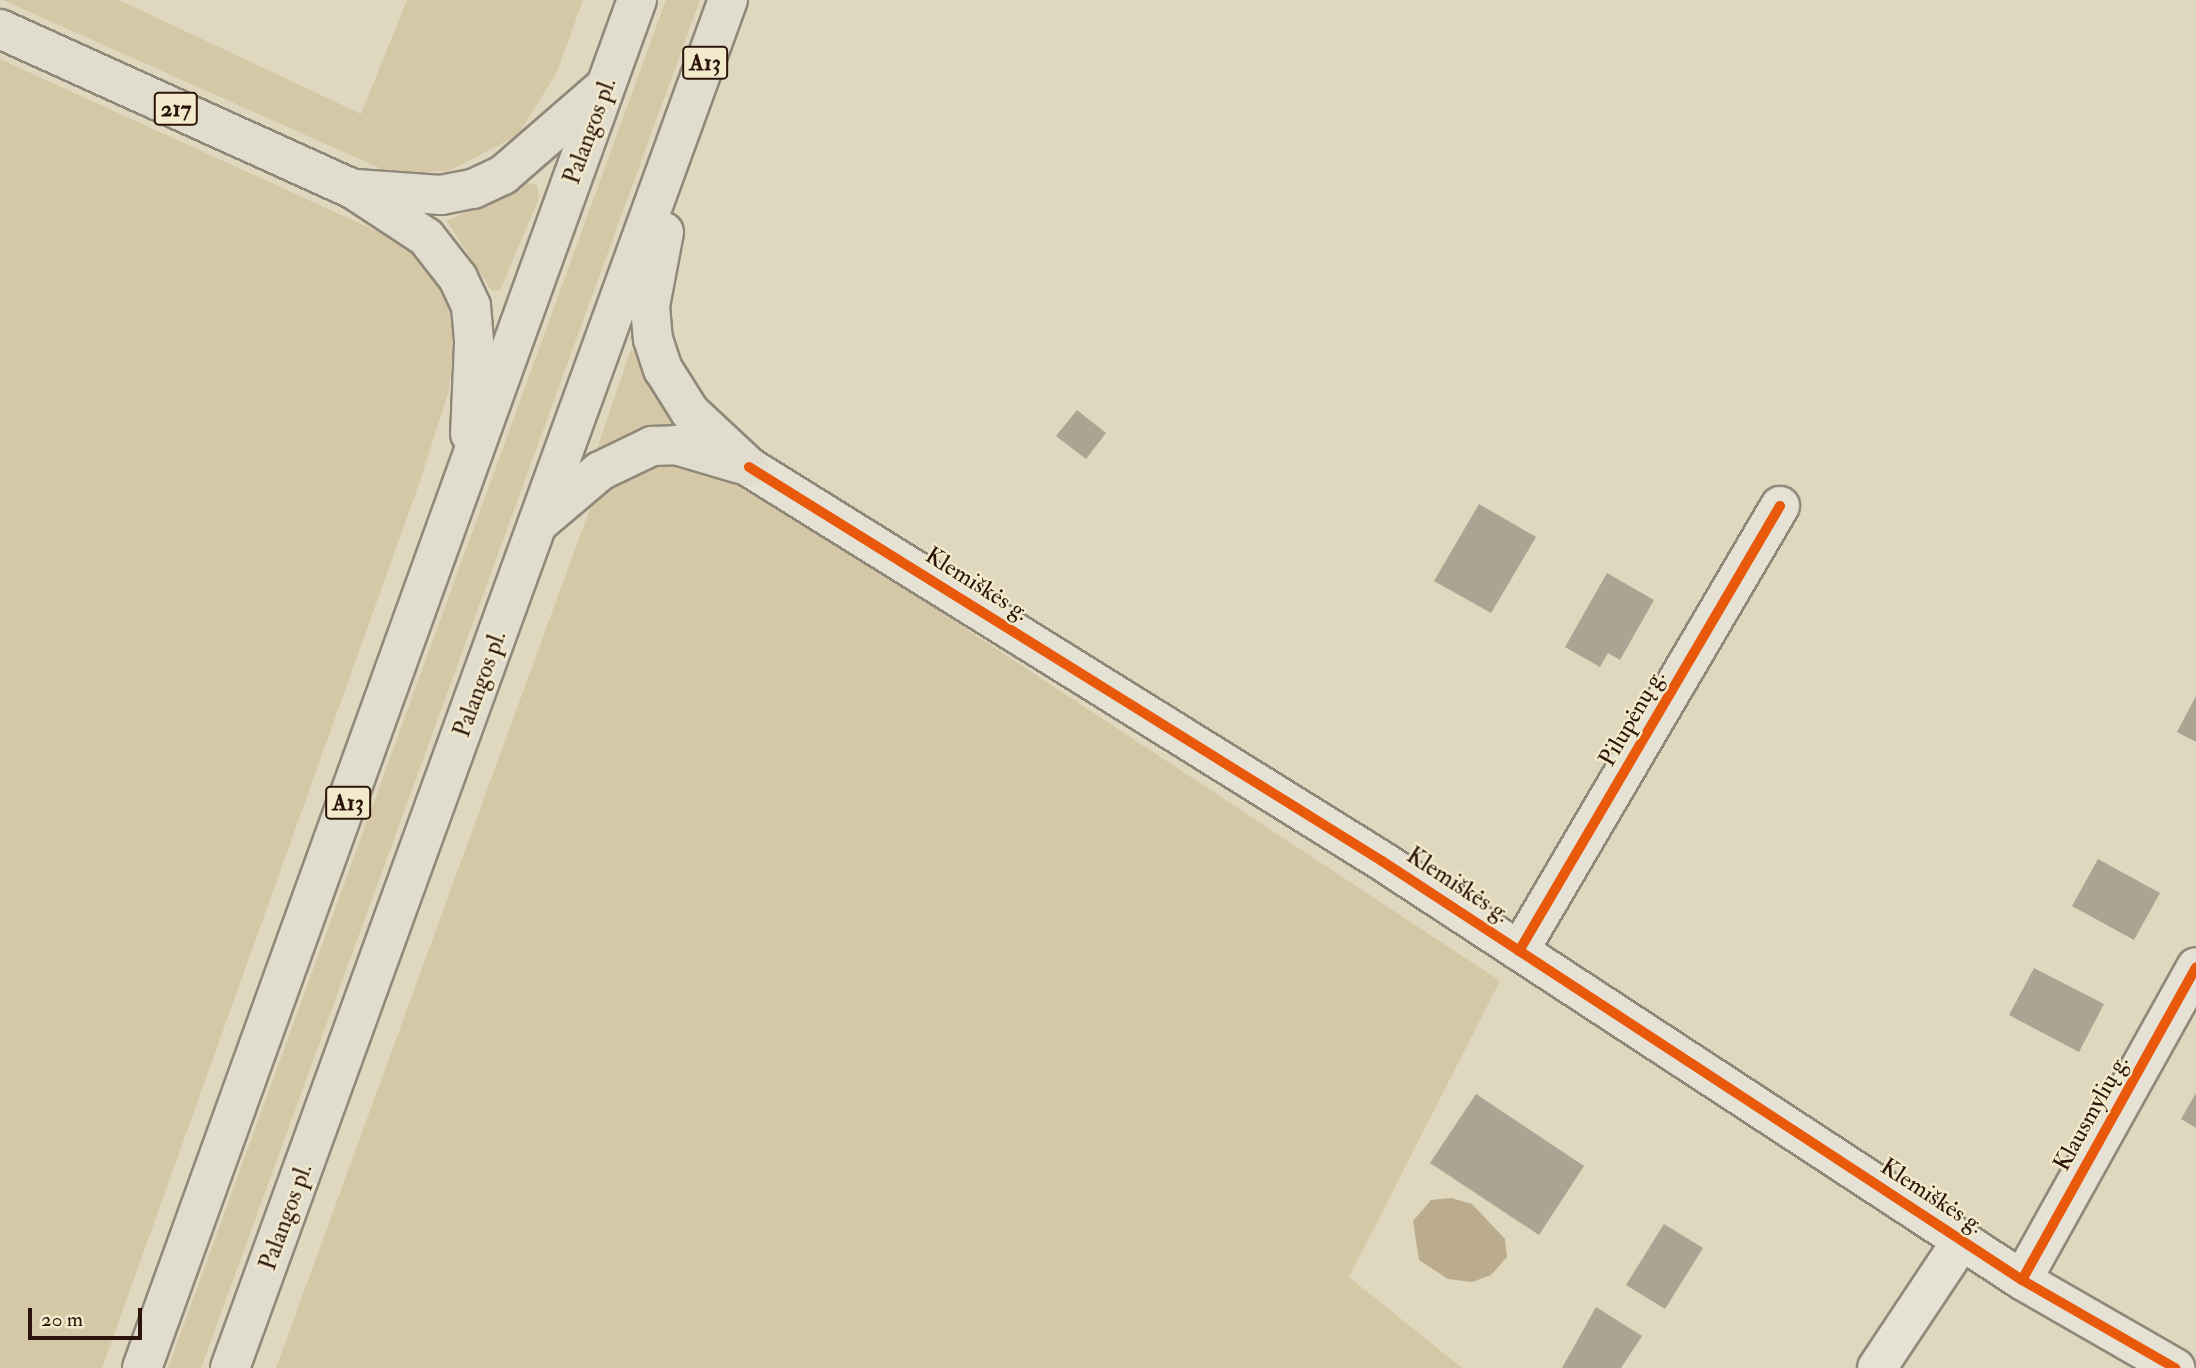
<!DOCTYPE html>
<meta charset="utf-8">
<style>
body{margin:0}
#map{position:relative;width:2196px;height:1368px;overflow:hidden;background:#dfd7be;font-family:"IM FELL Double Pica",serif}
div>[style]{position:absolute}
.green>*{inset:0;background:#d5c8a7}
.water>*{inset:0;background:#bbac8d}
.building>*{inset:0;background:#aba493}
.roads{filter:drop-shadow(2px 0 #908879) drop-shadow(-2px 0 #908879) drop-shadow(0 2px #908879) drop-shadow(0 -2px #908879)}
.minor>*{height:38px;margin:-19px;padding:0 19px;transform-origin:19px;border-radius:19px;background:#e5e1d5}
.primary>*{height:38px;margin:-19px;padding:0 19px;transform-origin:19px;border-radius:19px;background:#e1ddce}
.trunk>*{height:38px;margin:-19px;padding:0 19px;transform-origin:19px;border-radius:19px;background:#e1ddce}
.cycleway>*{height:10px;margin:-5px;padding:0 5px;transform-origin:5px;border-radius:5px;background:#e8590c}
span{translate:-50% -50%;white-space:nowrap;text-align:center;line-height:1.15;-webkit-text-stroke:5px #f3eacc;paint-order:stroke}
.shield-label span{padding:2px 5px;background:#f3eacc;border:2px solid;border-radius:5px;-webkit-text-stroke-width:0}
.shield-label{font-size:23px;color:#2c140b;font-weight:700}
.street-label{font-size:24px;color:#2c140b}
.scale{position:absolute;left:28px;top:1308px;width:114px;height:32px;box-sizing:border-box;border:4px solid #2c140b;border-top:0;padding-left:9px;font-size:21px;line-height:24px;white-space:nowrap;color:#2c140b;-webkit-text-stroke:5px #f3eacc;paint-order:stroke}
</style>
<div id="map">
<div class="green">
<i style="clip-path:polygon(3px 0,119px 0,361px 114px,407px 0,583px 0,557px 72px,518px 135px,449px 171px,393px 174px)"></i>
<i style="clip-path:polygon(666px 0,700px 0,201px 1368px,168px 1368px)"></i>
<i style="clip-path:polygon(0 59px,383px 234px,411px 252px,438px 286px,455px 323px,449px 390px,419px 484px,102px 1368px,0 1368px)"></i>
<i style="clip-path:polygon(527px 183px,537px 185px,539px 198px,500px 291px,491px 290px,447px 221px)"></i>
<i style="clip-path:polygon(631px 349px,639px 351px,676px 425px,596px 452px)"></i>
<i style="clip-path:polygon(683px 460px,730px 473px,1500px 981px,1349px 1277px,1462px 1368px,276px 1368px,593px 500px,626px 475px)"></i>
</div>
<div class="water">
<i style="clip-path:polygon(1451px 1198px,1472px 1204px,1505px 1239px,1507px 1257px,1491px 1275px,1472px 1282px,1448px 1279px,1419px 1260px,1413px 1221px,1431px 1200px)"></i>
</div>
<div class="building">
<i style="clip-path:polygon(1077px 410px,1106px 433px,1086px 459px,1056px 436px)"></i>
<i style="clip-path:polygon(1479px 504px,1536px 537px,1491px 613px,1434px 581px)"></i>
<i style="clip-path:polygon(1607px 573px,1654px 600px,1620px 660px,1608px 653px,1600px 667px,1565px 647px)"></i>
<i style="clip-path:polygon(2196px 696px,2196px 742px,2177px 732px)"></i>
<i style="clip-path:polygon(2098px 859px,2160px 893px,2134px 940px,2072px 906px)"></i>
<i style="clip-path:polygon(2034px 968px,2104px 1004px,2079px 1052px,2009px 1015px)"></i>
<i style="clip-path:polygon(2196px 1093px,2196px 1128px,2181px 1119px)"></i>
<i style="clip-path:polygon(1476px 1094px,1584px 1166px,1539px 1235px,1430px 1163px)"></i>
<i style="clip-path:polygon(1664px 1224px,1703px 1248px,1665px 1309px,1626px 1285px)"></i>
<i style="clip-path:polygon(1596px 1307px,1642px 1336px,1621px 1368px,1562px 1368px)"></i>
</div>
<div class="roads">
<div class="minor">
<i style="left:749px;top:467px;width:746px;rotate:31.9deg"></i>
<i style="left:1382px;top:861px;width:765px;rotate:33.21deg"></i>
<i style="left:2022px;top:1280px;width:177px;rotate:29.9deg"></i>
<i style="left:1519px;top:951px;width:516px;rotate:-59.61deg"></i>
<i style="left:2022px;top:1280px;width:358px;rotate:-60.9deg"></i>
<i style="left:1877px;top:1368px;width:154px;rotate:-56.4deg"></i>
</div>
<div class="primary">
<i style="left:0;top:29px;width:388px;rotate:24.4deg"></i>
</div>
<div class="trunk">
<i style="left:353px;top:189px;width:87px;rotate:33.3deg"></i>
<i style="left:426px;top:237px;width:52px;rotate:52deg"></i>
<i style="left:458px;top:278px;width:31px;rotate:65deg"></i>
<i style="left:471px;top:306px;width:38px;rotate:85deg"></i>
<i style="left:474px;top:344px;width:90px;rotate:92.5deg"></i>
<i style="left:356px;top:189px;width:85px;rotate:4deg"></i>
<i style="left:441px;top:195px;width:33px;rotate:-11deg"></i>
<i style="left:473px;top:189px;width:33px;rotate:-25deg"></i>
<i style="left:503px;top:175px;width:133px;rotate:-41deg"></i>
<i style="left:664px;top:232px;width:75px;rotate:100.7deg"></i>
<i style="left:650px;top:306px;width:33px;rotate:85deg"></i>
<i style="left:653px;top:339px;width:32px;rotate:72deg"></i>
<i style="left:663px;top:369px;width:51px;rotate:57.9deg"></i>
<i style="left:690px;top:412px;width:81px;rotate:43deg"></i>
<i style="left:541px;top:521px;width:77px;rotate:-40.3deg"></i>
<i style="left:600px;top:471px;width:58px;rotate:-25.7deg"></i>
<i style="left:652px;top:446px;width:24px;rotate:-2deg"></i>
<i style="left:676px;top:445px;width:67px;rotate:16.5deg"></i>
<i style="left:142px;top:1368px;width:1455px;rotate:-70.11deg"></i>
<i style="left:230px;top:1368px;width:1456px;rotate:-70deg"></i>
</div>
</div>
<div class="cycleway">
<i style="left:749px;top:467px;width:746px;rotate:31.9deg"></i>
<i style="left:1382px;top:861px;width:765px;rotate:33.21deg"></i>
<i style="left:2022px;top:1280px;width:177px;rotate:29.9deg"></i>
<i style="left:1519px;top:951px;width:516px;rotate:-59.61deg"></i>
<i style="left:2022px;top:1280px;width:358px;rotate:-60.9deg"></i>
</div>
<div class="shield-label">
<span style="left:705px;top:63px">A13</span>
<span style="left:176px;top:109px">217</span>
<span style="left:348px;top:803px">A13</span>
</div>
<div class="street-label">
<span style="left:590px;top:131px;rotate:-70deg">Palangos pl.</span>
<span style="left:977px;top:584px;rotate:32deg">Klemiškės g.</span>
<span style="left:480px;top:684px;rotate:-70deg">Palangos pl.</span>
<span style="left:1632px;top:718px;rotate:-60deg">Pilupėnų g.</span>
<span style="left:1458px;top:885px;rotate:33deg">Klemiškės g.</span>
<span style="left:2091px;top:1113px;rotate:-61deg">Klausmylių g.</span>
<span style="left:1932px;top:1196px;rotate:33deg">Klemiškės g.</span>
<span style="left:286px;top:1217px;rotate:-70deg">Palangos pl.</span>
</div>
<div class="scale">20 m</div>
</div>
